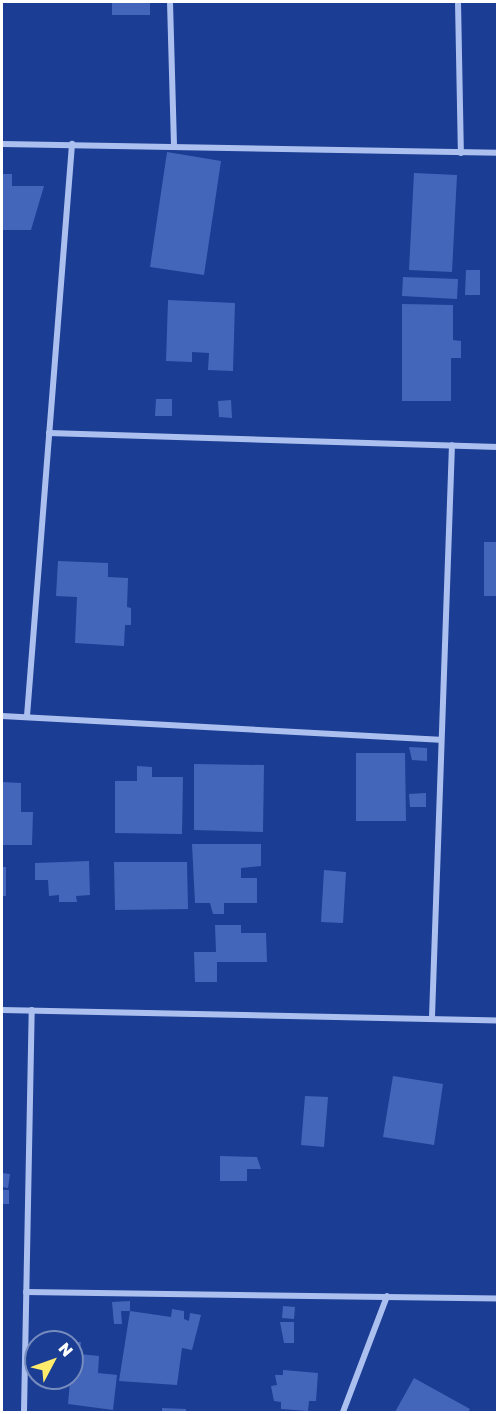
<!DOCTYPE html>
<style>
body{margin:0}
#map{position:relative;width:499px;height:1414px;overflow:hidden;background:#1b3d93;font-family:"Golos Text",sans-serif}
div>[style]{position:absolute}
.building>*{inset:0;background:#4466ba}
.street>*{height:6px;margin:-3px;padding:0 3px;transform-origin:3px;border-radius:3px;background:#acc0ef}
span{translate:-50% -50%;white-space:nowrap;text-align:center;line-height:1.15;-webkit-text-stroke:4.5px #1b3d93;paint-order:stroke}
.frame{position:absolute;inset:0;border:3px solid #fff;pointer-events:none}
.north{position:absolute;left:24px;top:1330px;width:60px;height:60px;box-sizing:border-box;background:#1b3d93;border:2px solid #768bbe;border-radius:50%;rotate:49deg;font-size:16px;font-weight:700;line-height:24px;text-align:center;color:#fff}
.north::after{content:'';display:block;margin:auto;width:21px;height:27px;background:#ffec6a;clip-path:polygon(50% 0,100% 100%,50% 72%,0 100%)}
</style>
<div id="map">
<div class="building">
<i style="clip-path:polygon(112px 2px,150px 2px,150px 15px,112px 15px)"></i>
<i style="clip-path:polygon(167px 152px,221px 161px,204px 275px,150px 267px)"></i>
<i style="clip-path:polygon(414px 173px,457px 175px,452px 272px,409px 270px)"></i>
<i style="clip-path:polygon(2px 174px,12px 174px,12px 186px,44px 186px,31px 230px,2px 230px)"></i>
<i style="clip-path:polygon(466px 270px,480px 270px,480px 295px,465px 295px)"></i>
<i style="clip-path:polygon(403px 277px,458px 279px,457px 299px,402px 296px)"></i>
<i style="clip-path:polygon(168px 300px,235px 303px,233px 371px,208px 370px,209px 353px,192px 352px,192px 362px,166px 361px)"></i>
<i style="clip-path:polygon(402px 304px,453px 305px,453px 340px,461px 341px,461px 358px,451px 358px,451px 401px,402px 401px)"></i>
<i style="clip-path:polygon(156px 399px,172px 399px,172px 416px,155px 416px)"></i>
<i style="clip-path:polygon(231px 400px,232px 418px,219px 417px,218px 401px)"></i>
<i style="clip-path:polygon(484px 542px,498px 542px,498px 596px,484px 596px)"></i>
<i style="clip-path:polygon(58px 561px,108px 563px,108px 577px,128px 578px,127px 607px,131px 608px,131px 625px,125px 625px,124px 646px,75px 643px,77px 597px,56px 596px)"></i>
<i style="clip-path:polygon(409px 747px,427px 748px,427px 761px,412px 760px)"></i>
<i style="clip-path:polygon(356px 753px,405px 753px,406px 821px,356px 821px)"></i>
<i style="clip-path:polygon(194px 764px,264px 765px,263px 832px,194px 830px)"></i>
<i style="clip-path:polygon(137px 766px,152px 767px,152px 777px,183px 777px,182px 834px,115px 833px,115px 781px,137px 781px)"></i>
<i style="clip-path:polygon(2px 782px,21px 783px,21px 812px,33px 812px,32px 845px,2px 845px)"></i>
<i style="clip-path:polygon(426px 793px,426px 807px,410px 807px,409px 794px)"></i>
<i style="clip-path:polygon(192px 844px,261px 844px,261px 866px,241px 868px,241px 878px,257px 878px,257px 903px,224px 903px,224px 914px,213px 914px,210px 903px,195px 903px)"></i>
<i style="clip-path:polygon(89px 861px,90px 895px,76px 896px,77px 902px,59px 902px,59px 895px,49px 896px,48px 880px,35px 880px,35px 863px)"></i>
<i style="clip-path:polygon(114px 862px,187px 862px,188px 909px,115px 910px)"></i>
<i style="clip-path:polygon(2px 867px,6px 867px,6px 896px,2px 896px)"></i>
<i style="clip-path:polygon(324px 870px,346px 872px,343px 923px,321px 922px)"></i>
<i style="clip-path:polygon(215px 925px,241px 925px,241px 933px,266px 933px,267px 962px,217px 962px,217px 982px,195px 982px,194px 952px,216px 952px)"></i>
<i style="clip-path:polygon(393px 1076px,443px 1084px,434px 1145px,383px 1137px)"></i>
<i style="clip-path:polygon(305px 1096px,328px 1097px,324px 1147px,301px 1145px)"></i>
<i style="clip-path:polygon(220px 1156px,257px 1157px,261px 1169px,247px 1169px,247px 1181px,220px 1181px)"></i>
<i style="clip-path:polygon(2px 1173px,10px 1174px,8px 1188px,2px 1187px)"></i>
<i style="clip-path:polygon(2px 1190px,9px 1190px,9px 1204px,2px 1204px)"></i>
<i style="clip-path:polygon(130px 1301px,130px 1311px,171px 1317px,172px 1309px,184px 1311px,184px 1319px,189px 1321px,190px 1313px,201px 1315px,192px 1350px,182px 1348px,177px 1385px,119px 1381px,130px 1311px,121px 1311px,122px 1324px,114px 1324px,112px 1302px)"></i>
<i style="clip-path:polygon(283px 1306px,295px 1307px,294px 1319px,282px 1318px)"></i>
<i style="clip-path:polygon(280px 1322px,294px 1322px,294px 1343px,284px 1343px)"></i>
<i style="clip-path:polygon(72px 1342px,81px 1342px,79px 1354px,99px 1356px,98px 1373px,117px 1375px,113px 1410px,68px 1404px,70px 1381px,56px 1378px,72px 1378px)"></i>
<i style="clip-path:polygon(283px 1370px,318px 1373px,316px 1401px,309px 1401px,308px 1411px,281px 1409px,281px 1402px,274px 1401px,271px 1386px,277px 1385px,275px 1375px,283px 1375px)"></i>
<i style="clip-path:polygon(414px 1378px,470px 1409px,468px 1412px,395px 1412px)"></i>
<i style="clip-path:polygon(162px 1408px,186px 1409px,186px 1412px,162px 1412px)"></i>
</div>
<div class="street">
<i style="left:170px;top:2px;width:143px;rotate:88.4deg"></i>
<i style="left:458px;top:2px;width:151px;rotate:88.9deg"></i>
<i style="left:2px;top:144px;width:496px;rotate:1deg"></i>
<i style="left:49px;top:433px;width:449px;rotate:1.8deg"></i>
<i style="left:2px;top:716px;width:438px;rotate:3.1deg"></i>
<i style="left:27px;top:716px;width:574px;rotate:-85.5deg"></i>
<i style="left:2px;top:1010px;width:496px;rotate:1.2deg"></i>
<i style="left:432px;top:1017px;width:572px;rotate:-88deg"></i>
<i style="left:26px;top:1292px;width:472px;rotate:0.8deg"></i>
<i style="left:24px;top:1412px;width:402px;rotate:-88.9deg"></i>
<i style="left:343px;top:1412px;width:124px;rotate:-69.2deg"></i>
</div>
<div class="frame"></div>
<div class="north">N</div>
</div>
